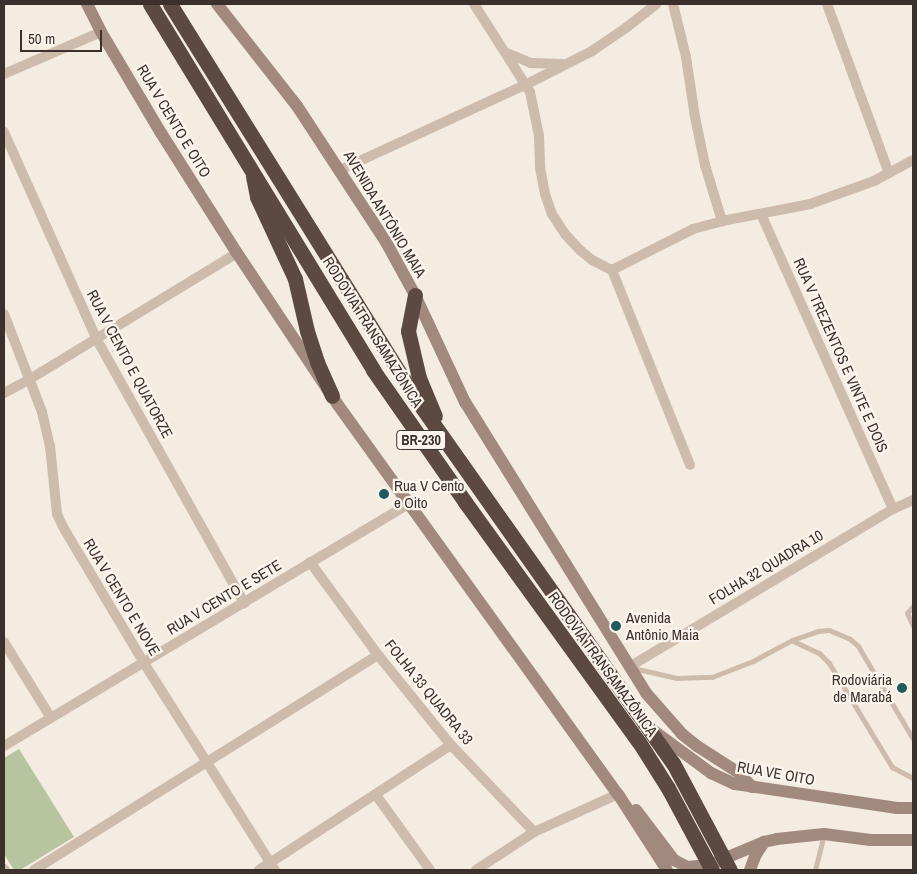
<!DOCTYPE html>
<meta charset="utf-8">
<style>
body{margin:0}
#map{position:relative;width:917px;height:874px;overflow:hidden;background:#f4ebe1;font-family:"Archivo Narrow",sans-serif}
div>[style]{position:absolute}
.green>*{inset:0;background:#b8c4a0}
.lane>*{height:5px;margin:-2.5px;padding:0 2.5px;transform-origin:2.5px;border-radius:2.5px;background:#cdbbac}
.street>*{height:10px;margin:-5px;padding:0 5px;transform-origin:5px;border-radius:5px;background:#cdbbac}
.secondary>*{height:12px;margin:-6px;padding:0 6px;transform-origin:6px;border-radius:6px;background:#a18a7d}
.highway>*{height:15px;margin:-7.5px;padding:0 7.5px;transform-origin:7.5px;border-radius:7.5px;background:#5c4a42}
.dots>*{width:14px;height:14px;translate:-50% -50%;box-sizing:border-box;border:2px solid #fbf5ee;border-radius:50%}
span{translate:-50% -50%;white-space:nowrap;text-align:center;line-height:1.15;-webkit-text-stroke:4.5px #fbf5ee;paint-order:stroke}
.shield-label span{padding:1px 4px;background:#fbf5ee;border:1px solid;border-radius:4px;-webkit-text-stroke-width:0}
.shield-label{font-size:14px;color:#3b302b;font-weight:700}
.street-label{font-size:15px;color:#3b302b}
.poi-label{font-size:15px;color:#3b302b}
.left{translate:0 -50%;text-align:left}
.right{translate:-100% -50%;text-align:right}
.frame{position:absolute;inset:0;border:5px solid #3b302b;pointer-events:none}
.scale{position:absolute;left:20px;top:30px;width:82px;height:22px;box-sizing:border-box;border:2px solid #3b302b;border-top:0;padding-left:6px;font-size:15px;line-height:18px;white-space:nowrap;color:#3b302b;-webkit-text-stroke:4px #fbf5ee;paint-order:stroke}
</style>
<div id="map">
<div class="green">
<i style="clip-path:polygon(19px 749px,74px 837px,20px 870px,14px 870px,4px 854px,4px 758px)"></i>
</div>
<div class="lane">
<i style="left:913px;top:606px;width:9px;rotate:131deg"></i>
<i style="left:907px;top:613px;width:14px;rotate:65deg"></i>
<i style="left:793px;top:641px;width:29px;rotate:25deg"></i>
<i style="left:819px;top:653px;width:14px;rotate:45deg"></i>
<i style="left:829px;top:663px;width:122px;rotate:58.8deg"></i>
<i style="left:892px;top:767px;width:24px;rotate:28deg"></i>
<i style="left:633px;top:668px;width:45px;rotate:12.8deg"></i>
<i style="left:677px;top:678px;width:35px;rotate:-2deg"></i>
<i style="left:712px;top:677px;width:44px;rotate:-21.3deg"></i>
<i style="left:753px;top:661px;width:44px;rotate:-28.3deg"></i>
<i style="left:792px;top:640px;width:28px;rotate:-19deg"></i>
<i style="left:818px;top:631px;width:11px;rotate:-5deg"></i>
<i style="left:829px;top:630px;width:23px;rotate:23deg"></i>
<i style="left:850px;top:639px;width:11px;rotate:41deg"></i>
<i style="left:858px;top:646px;width:108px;rotate:59.4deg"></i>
<i style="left:815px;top:870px;width:37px;rotate:-76deg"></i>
</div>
<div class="street">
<i style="left:474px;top:4px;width:104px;rotate:57.5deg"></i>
<i style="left:530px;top:92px;width:45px;rotate:78.4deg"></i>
<i style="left:539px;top:136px;width:32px;rotate:88deg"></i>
<i style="left:540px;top:168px;width:26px;rotate:79deg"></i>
<i style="left:545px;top:194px;width:21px;rotate:71deg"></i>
<i style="left:552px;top:214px;width:24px;rotate:57deg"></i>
<i style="left:565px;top:234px;width:22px;rotate:47deg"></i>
<i style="left:580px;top:250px;width:16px;rotate:40deg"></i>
<i style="left:592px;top:260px;width:22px;rotate:27deg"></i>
<i style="left:612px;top:270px;width:210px;rotate:68.2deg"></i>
<i style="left:673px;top:4px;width:55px;rotate:76.2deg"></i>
<i style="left:686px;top:57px;width:61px;rotate:81.5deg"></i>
<i style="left:695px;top:117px;width:49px;rotate:78.2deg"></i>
<i style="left:705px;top:165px;width:59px;rotate:73.1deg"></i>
<i style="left:827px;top:4px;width:180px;rotate:69.9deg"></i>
<i style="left:507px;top:53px;width:26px;rotate:23deg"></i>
<i style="left:531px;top:63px;width:32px;rotate:2deg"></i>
<i style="left:4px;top:74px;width:106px;rotate:-23.4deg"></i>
<i style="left:4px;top:132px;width:226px;rotate:65.9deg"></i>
<i style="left:96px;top:338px;width:304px;rotate:60.8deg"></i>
<i style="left:340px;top:170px;width:206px;rotate:-24.7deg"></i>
<i style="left:527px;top:84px;width:73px;rotate:-26.9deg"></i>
<i style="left:592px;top:51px;width:42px;rotate:-34.4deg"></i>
<i style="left:627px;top:27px;width:37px;rotate:-38deg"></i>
<i style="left:761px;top:214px;width:323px;rotate:65.9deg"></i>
<i style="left:612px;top:270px;width:91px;rotate:-26.8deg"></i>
<i style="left:693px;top:229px;width:30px;rotate:-15deg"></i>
<i style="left:722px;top:221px;width:90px;rotate:-10.9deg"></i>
<i style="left:810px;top:204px;width:68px;rotate:-19.8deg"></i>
<i style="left:874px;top:181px;width:44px;rotate:-28.3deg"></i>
<i style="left:4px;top:314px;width:105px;rotate:68.8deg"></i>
<i style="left:42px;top:412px;width:35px;rotate:77deg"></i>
<i style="left:50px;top:446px;width:68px;rotate:84.1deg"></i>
<i style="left:57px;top:514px;width:14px;rotate:65deg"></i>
<i style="left:63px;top:527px;width:158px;rotate:59.2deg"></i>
<i style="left:144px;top:663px;width:245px;rotate:57.7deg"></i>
<i style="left:4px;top:393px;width:30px;rotate:-28deg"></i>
<i style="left:30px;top:379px;width:242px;rotate:-31.3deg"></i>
<i style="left:310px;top:562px;width:115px;rotate:53.8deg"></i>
<i style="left:378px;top:655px;width:116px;rotate:51deg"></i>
<i style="left:451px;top:745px;width:120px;rotate:46.3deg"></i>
<i style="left:4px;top:642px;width:89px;rotate:58.3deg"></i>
<i style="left:629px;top:667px;width:308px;rotate:-30.9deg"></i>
<i style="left:893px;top:509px;width:22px;rotate:-24deg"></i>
<i style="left:4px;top:746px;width:471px;rotate:-30.9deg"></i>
<i style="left:376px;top:795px;width:92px;rotate:54.2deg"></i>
<i style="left:4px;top:869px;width:1px;rotate:45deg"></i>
<i style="left:34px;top:870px;width:406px;rotate:-32deg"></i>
<i style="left:259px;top:870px;width:229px;rotate:-33.1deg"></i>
<i style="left:476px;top:870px;width:69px;rotate:-33.2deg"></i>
<i style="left:534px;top:832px;width:92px;rotate:-24.3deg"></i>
</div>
<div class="secondary">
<i style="left:87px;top:4px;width:31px;rotate:63deg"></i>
<i style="left:101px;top:32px;width:117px;rotate:59.3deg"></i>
<i style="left:161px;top:133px;width:142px;rotate:57.7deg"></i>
<i style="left:237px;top:253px;width:182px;rotate:56.4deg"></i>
<i style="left:338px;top:405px;width:479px;rotate:54.3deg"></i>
<i style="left:618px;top:794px;width:90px;rotate:57.2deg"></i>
<i style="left:217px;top:4px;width:130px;rotate:51.9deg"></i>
<i style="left:297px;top:106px;width:163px;rotate:56.8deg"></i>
<i style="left:386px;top:242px;width:60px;rotate:61.3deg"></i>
<i style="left:415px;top:295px;width:118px;rotate:65deg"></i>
<i style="left:465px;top:402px;width:343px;rotate:58.1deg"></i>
<i style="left:646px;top:693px;width:55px;rotate:48.7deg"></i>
<i style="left:682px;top:734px;width:19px;rotate:39deg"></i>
<i style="left:697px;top:746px;width:50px;rotate:32.7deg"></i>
<i style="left:739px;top:773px;width:19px;rotate:47deg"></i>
<i style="left:654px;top:731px;width:71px;rotate:36.4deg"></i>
<i style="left:711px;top:773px;width:26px;rotate:25deg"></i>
<i style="left:735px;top:784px;width:164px;rotate:8.4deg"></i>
<i style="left:897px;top:808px;width:16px"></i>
<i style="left:636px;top:810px;width:63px;rotate:52.8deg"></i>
<i style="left:674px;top:860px;width:15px;rotate:28deg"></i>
<i style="left:687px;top:867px;width:22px;rotate:-5deg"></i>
<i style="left:709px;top:865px;width:60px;rotate:-22.7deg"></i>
<i style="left:750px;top:870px;width:15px;rotate:-70deg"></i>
<i style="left:755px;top:856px;width:17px;rotate:-57deg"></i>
<i style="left:764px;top:842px;width:13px;rotate:-13deg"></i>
<i style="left:777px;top:839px;width:47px;rotate:-6.1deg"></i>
<i style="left:824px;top:834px;width:47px;rotate:7.3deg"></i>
<i style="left:871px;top:840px;width:42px"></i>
</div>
<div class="highway">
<i style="left:150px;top:4px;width:429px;rotate:58.6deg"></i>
<i style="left:373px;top:370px;width:161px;rotate:55.1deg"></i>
<i style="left:465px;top:502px;width:296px;rotate:54.1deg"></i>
<i style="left:639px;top:742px;width:54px;rotate:57.8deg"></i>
<i style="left:668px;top:788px;width:93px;rotate:61.8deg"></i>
<i style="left:170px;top:4px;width:469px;rotate:58.1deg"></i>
<i style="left:418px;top:402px;width:442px;rotate:54.8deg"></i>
<i style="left:673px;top:763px;width:121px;rotate:62deg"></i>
<i style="left:253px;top:176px;width:21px;rotate:79deg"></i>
<i style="left:257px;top:197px;width:90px;rotate:65.1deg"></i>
<i style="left:295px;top:279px;width:53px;rotate:77deg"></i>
<i style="left:307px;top:331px;width:33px;rotate:72deg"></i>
<i style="left:317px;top:362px;width:37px;rotate:66deg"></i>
<i style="left:415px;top:295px;width:37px;rotate:101deg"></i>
<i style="left:408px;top:331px;width:48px;rotate:76.8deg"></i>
<i style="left:419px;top:378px;width:41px;rotate:67.2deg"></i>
</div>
<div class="dots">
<i style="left:384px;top:494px;background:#1f5a5e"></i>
<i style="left:616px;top:626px;background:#1f5a5e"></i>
<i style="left:902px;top:688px;background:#1f5a5e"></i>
</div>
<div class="shield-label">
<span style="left:421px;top:440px">BR-230</span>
</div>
<div class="street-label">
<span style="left:174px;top:121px;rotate:59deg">RUA V CENTO E OITO</span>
<span style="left:385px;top:214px;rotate:59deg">AVENIDA ANTÔNIO MAIA</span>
<span style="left:373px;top:332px;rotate:58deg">RODOVIA TRANSAMAZÔNICA</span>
<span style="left:841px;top:355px;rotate:66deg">RUA V TREZENTOS E VINTE E DOIS</span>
<span style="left:130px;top:364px;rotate:62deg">RUA V CENTO E QUATORZE</span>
<span style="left:766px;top:567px;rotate:-31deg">FOLHA 32 QUADRA 10</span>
<span style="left:122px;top:597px;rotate:59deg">RUA V CENTO E NOVE</span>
<span style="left:224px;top:597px;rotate:-31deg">RUA V CENTO E SETE</span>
<span style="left:603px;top:664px;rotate:54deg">RODOVIA TRANSAMAZÔNICA</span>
<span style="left:429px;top:692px;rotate:51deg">FOLHA 33 QUADRA 33</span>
<span style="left:776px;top:773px;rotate:10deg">RUA VE OITO</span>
</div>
<div class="poi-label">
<span class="left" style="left:394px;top:494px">Rua V Cento<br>e Oito</span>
<span class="left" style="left:626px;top:626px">Avenida<br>Antônio Maia</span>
<span class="right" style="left:892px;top:688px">Rodoviária<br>de Marabá</span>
</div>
<div class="frame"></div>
<div class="scale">50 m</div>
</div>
